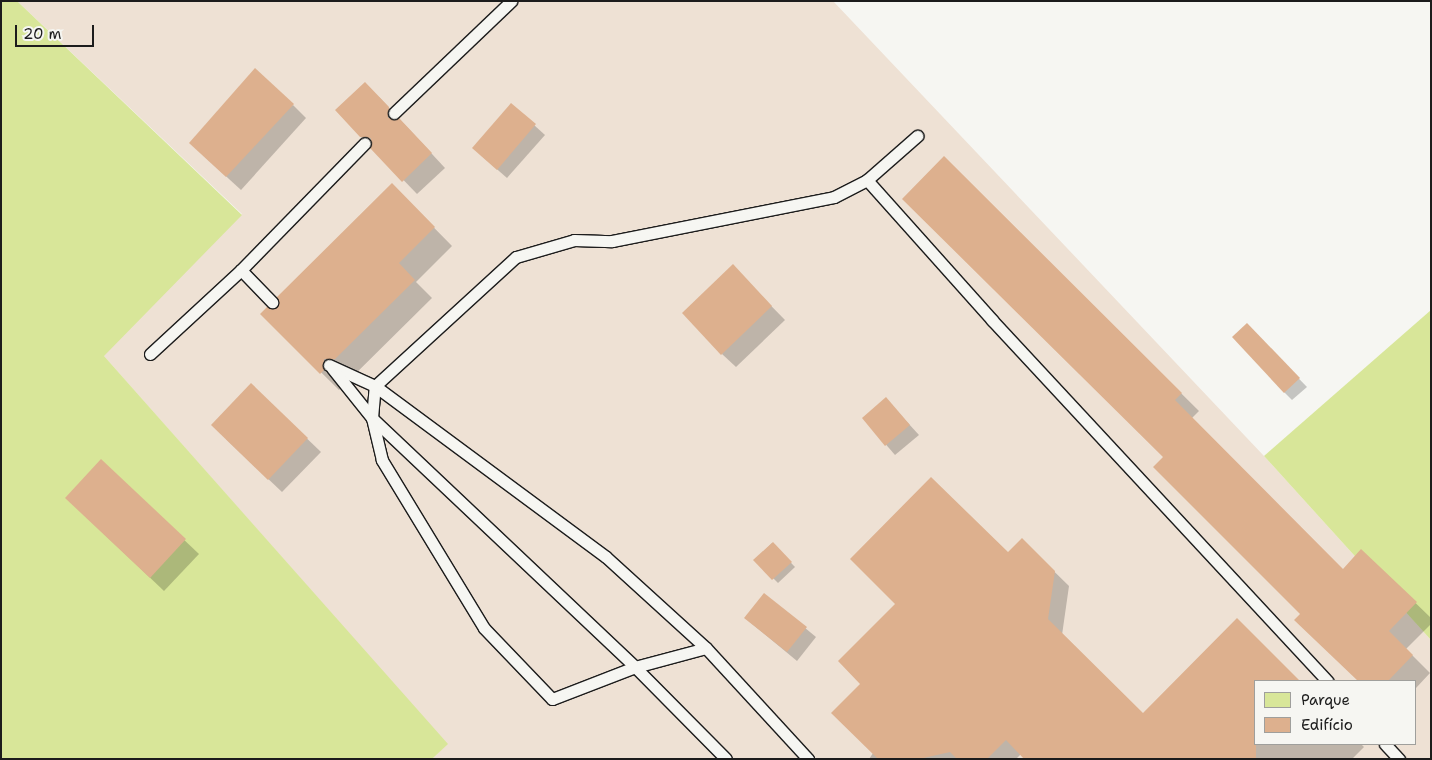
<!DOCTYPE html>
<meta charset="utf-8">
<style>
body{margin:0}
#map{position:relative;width:1432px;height:760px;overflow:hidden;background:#f6f6f2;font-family:"Shantell Sans",sans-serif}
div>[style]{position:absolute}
.built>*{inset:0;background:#eee1d4}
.green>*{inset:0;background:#d8e699}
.shadow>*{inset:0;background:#0003}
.building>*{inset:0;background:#ddb08e}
.roads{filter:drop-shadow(1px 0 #1c1c1c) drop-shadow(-1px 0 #1c1c1c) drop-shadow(0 1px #1c1c1c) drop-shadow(0 -1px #1c1c1c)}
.service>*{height:11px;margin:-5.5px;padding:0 5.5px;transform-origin:5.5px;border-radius:5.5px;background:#f6f6f2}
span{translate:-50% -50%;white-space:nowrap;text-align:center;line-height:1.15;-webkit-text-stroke:4px #f6f6f2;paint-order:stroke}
.frame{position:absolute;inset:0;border:2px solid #1c1c1c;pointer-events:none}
.legend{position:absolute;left:1254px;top:680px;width:162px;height:65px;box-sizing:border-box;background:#f6f6f2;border:1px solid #9f9f9c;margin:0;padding:6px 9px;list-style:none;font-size:15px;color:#1c1c1c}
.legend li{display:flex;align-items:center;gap:10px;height:25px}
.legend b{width:25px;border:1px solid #9f9f9c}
.scale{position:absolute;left:15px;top:25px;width:79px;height:22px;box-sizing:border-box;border:2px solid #1c1c1c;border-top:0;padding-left:6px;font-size:15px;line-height:18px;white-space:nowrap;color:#1c1c1c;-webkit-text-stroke:4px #f6f6f2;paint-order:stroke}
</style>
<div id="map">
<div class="built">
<i style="clip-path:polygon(evenodd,17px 1px,833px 1px,1264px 456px,1431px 640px,1431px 759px,432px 759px,447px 744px,103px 355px,242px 214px,17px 1px,1256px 681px,1416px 681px,1416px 744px,1256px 744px,1256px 681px)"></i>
</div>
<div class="green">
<i style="clip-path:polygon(1px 1px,17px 1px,242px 215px,104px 356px,448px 744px,432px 759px,1px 759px)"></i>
<i style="clip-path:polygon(1431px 310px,1431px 640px,1264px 456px)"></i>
</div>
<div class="shadow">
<i style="clip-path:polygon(379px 97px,445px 168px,417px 194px,361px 136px)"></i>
<i style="clip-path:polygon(293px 105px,306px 118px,241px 190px,205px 157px)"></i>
<i style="clip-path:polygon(512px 105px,545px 135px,507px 178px,483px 157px)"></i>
<i style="clip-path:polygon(944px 158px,1199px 411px,1191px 419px,1343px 570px,1362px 551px,1431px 618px,1431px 624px,1406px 649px,1430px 673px,1416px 688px,1416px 681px,1359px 681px,1313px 637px,1301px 614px,1165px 458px)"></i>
<i style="clip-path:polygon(392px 185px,452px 246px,416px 282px,432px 298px,339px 390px,262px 314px,279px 308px)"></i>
<i style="clip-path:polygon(746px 280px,785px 320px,736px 367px,722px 354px)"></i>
<i style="clip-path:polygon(1247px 325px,1307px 387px,1292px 400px,1284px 392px)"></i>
<i style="clip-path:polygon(251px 385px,321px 452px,282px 492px,226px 439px)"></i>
<i style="clip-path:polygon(886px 399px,919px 435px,895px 455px,863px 418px)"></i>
<i style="clip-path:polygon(101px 461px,199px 554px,164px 591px,80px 511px)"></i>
<i style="clip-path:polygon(1022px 540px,1069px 586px,1062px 635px,1143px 715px,1237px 620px,1298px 681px,1256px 681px,1256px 744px,1361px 744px,1364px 747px,1352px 759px,1026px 759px,1021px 754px,1016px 759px,869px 759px,1008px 554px)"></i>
<i style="clip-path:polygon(772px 543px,795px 567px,778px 583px,755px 560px)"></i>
<i style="clip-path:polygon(764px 594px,816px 637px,797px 661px,745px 618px)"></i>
</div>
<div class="building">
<i style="clip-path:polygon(255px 68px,294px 104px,226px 177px,189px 143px)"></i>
<i style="clip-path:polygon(365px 82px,389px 107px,388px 118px,399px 118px,432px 153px,402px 182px,370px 148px,371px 138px,360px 137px,335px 110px)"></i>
<i style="clip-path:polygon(511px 103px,536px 124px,497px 170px,472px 148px)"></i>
<i style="clip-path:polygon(944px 156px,1182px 393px,1175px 400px,1343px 569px,1361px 549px,1417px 602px,1389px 631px,1413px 655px,1388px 681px,1358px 681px,1294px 620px,1300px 614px,1153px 467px,1163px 457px,902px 199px)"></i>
<i style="clip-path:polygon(392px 183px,435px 227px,399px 263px,415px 280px,335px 359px,324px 359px,324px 370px,320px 374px,260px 314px,267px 307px,278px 307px,277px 297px)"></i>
<i style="clip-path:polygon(733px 264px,772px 306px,721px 355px,682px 313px)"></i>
<i style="clip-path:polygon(1247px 323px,1300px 378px,1284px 393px,1232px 337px)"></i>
<i style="clip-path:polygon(251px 383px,308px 438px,268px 480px,211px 425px)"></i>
<i style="clip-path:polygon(886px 397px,910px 425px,885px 446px,862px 418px)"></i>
<i style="clip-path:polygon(101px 459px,186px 539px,150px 578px,65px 498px)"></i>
<i style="clip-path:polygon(931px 477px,1008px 552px,1022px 538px,1055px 571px,1048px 619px,1143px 713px,1237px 618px,1300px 681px,1256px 681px,1256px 759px,1024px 759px,1006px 740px,987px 759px,957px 759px,950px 752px,919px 759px,878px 759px,831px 713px,860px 684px,838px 661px,895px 604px,850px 559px)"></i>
<i style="clip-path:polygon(773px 542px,792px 562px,772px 580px,753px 560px)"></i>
<i style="clip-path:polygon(764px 593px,807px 627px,787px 652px,744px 618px)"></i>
</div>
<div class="roads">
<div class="service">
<i style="left:394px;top:113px;width:162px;rotate:-43.7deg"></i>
<i style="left:867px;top:180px;width:188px;rotate:48.2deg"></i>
<i style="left:992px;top:320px;width:493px;rotate:47.1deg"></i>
<i style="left:241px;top:270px;width:45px;rotate:45.9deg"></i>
<i style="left:150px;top:354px;width:124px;rotate:-42.7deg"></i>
<i style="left:241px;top:270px;width:177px;rotate:-45.7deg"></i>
<i style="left:329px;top:365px;width:51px;rotate:24.5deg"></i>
<i style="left:375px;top:386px;width:287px;rotate:36.5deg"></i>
<i style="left:606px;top:557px;width:135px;rotate:42.3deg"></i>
<i style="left:706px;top:648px;width:151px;rotate:47.4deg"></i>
<i style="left:332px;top:368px;width:64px;rotate:51.3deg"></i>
<i style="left:372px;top:418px;width:362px;rotate:43.4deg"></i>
<i style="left:635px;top:667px;width:129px;rotate:45.3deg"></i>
<i style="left:706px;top:648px;width:73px;rotate:165deg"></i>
<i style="left:635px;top:667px;width:89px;rotate:158.9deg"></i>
<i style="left:552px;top:699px;width:98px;rotate:-133.8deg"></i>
<i style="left:484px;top:628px;width:197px;rotate:-121.3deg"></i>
<i style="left:382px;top:460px;width:43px;rotate:-103.4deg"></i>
<i style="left:372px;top:418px;width:32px;rotate:-85deg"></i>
<i style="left:375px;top:386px;width:191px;rotate:-42.5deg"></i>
<i style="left:516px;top:257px;width:60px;rotate:-16.3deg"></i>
<i style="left:574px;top:240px;width:38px;rotate:2deg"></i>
<i style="left:612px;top:241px;width:226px;rotate:-11.2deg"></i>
<i style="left:834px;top:197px;width:37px;rotate:-27deg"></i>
<i style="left:867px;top:180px;width:67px;rotate:-41.3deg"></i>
<i style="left:1385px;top:744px;width:21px;rotate:47deg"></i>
</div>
</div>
<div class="frame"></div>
<ul class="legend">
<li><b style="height:14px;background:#d8e699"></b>Parque</li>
<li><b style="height:14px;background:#ddb08e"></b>Edifício</li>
</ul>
<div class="scale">20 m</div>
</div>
